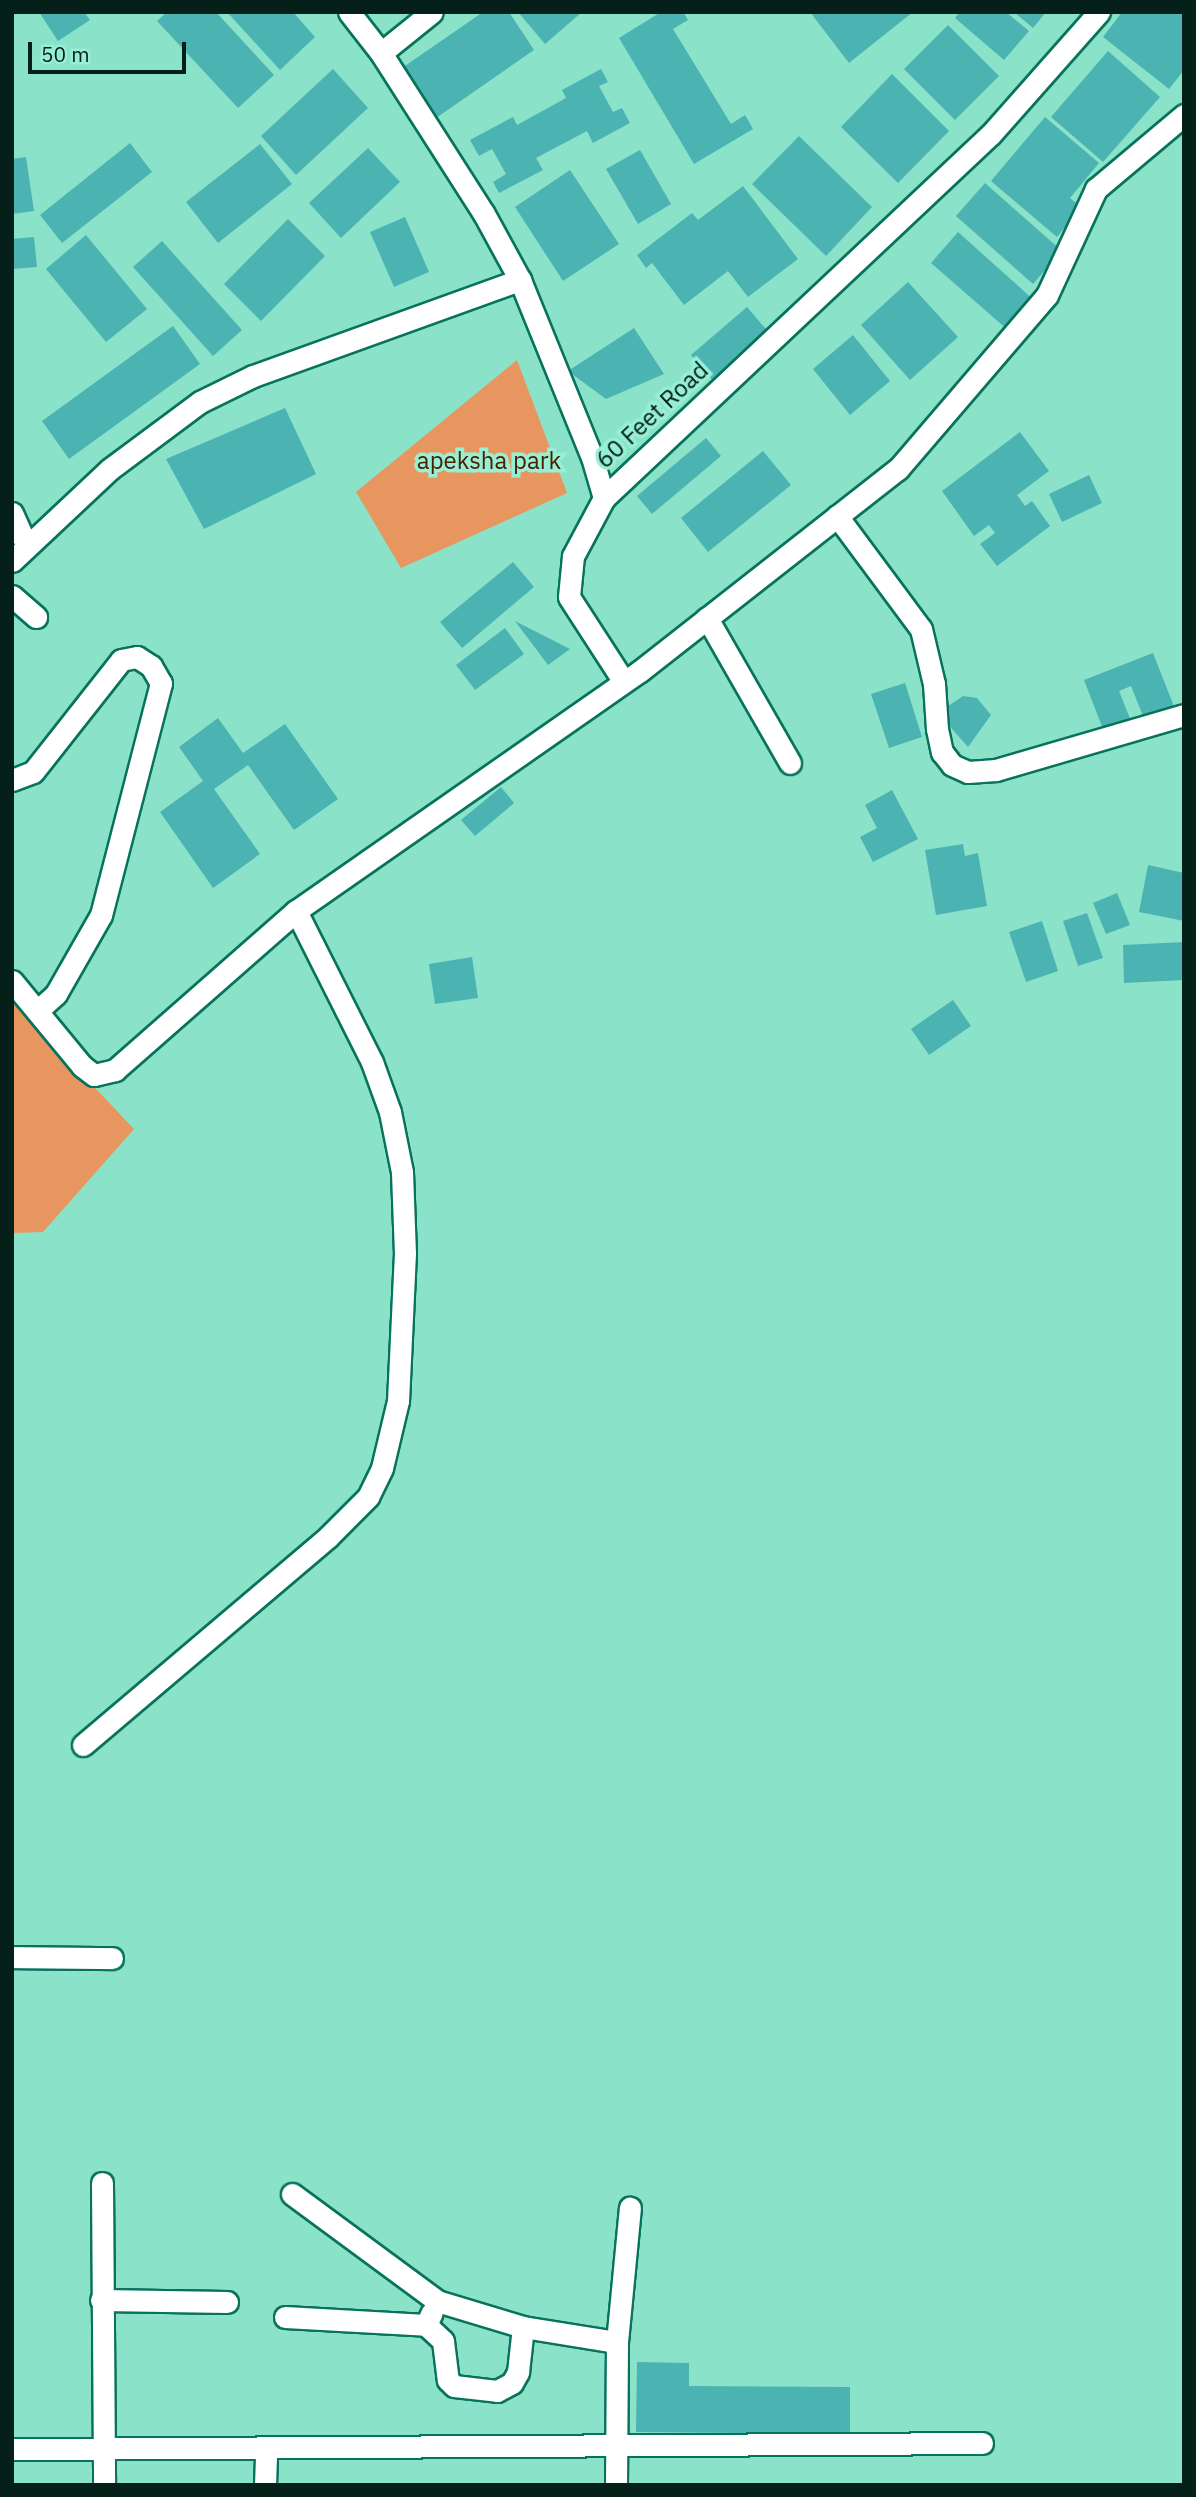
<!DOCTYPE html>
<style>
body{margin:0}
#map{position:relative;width:1196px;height:2497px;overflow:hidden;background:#8ae2c9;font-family:"IBM Plex Sans",sans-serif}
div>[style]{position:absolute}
.green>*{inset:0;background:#e8965f}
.building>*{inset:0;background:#4bb4b2}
.roads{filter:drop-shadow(2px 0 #08735d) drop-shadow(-2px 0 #08735d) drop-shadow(0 2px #08735d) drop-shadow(0 -2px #08735d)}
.minor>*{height:21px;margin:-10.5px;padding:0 10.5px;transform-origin:10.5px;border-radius:10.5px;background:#fff}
span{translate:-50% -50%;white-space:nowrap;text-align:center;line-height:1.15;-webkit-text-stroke:7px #97efd5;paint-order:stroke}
.street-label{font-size:24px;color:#042019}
.park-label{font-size:24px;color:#4a2100}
.frame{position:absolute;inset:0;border:14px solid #042019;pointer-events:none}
.scale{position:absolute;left:28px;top:42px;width:158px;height:32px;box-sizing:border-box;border:4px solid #042019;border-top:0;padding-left:9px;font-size:21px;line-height:24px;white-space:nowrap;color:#042019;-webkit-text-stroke:5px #97efd5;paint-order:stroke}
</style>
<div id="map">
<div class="green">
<i style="clip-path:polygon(517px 360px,567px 493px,401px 568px,356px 492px)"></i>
<i style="clip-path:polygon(12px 1000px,134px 1129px,43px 1232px,12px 1233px)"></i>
</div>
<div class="building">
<i style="clip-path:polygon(39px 12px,84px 12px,90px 20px,58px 41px)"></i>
<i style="clip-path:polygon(167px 12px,216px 12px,274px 75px,238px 108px,157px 21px)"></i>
<i style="clip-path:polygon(227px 12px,293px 12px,315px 37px,280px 70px)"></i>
<i style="clip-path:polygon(483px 12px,509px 12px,534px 50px,436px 118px,402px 68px)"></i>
<i style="clip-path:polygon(518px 12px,582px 12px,545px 44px)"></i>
<i style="clip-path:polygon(661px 12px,683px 12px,688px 20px,673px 29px,731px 124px,745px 115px,753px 129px,694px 164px,619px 38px)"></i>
<i style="clip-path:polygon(810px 12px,871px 14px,913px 12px,849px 63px)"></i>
<i style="clip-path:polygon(960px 12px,1006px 12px,1029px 31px,1004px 60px,955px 18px)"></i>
<i style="clip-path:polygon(1014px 12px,1046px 12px,1033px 28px)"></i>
<i style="clip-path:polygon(1122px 12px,1184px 12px,1184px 70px,1169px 89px,1103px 37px)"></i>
<i style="clip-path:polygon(948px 25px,999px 76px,955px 120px,904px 69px)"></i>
<i style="clip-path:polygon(1108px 51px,1160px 97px,1103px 162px,1051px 117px)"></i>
<i style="clip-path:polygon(333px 69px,368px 108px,296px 175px,261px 136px)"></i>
<i style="clip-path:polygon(601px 69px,608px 82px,599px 86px,613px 112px,622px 108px,630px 123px,593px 143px,587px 131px,536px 158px,543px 170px,499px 193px,493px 182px,506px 174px,492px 149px,479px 156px,470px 140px,513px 117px,517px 125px,566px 98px,562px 90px)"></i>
<i style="clip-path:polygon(892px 74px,949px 131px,898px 183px,841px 127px)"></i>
<i style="clip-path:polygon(1045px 117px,1099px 163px,1070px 198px,1081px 207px,1057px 237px,991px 181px)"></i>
<i style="clip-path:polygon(799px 136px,872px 207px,826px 256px,752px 184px)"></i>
<i style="clip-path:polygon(130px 143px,152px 172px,62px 243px,40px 215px)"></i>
<i style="clip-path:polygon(260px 144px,292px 184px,218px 243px,186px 202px)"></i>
<i style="clip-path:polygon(368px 148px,400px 182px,341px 238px,309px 203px)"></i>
<i style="clip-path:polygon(640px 150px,671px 204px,638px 224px,606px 169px)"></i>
<i style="clip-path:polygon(26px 157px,34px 211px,12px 214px,12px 159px)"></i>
<i style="clip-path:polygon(570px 170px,619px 244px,563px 281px,515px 207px)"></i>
<i style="clip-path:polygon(985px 183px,1062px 251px,1033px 284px,956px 216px)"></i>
<i style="clip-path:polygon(743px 186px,798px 259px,748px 297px,728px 271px,684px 305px,652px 263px,646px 268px,637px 255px,692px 213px,698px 220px)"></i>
<i style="clip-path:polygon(405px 217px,429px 272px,394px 287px,370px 232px)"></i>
<i style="clip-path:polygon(288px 219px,325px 256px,261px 321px,224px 284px)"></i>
<i style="clip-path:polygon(958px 232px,1035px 301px,1009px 331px,931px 263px)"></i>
<i style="clip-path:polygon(86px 235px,147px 309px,106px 342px,46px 269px)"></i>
<i style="clip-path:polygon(34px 237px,37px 267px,12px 269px,12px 239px)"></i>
<i style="clip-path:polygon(162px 241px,242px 330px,213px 356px,133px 267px)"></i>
<i style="clip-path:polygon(908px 282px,958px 337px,910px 380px,861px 325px)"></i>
<i style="clip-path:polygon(747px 307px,770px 334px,714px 382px,691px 355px)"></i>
<i style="clip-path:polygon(173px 326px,200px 364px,69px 459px,42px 421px)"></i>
<i style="clip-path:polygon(634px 328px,664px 374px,606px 399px,568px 371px)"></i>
<i style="clip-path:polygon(853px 335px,890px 381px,850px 415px,813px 369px)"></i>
<i style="clip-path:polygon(285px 408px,316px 474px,204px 529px,166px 459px)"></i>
<i style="clip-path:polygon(1020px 432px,1049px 471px,1017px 495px,1025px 506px,1032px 501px,1050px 526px,997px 566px,980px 544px,995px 533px,989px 525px,974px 536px,942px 491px)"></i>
<i style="clip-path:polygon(706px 438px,721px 456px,652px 514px,637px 496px)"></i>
<i style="clip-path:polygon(763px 451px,791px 485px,708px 552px,681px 518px)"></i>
<i style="clip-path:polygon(1089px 475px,1102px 503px,1062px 522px,1049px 494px)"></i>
<i style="clip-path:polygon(513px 562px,534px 587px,462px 648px,440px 622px)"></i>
<i style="clip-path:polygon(515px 621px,570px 649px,548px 665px)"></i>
<i style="clip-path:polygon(505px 628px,524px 654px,475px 690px,456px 665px)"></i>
<i style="clip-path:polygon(1153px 653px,1175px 709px,1145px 721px,1131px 686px,1119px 691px,1133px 726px,1106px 737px,1084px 680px)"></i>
<i style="clip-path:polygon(905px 683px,922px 737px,889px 748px,871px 694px)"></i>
<i style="clip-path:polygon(963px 696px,977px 698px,991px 715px,968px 747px,938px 713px)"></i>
<i style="clip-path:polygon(218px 718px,243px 753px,285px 724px,338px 799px,294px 830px,248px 765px,214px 789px,260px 854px,213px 888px,160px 812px,203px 781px,179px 747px)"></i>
<i style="clip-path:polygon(501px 787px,514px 803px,475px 836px,461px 820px)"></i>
<i style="clip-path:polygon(892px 790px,918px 839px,873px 862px,860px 837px,877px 828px,865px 805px)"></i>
<i style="clip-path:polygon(963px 844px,965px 856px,978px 853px,987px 906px,936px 915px,925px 850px)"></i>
<i style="clip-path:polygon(1148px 865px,1184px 873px,1184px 921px,1139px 912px)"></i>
<i style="clip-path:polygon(1117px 893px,1130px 925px,1106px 934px,1093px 903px)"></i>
<i style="clip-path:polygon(1087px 913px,1103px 958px,1078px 966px,1063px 921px)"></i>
<i style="clip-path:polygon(1042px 921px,1058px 971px,1026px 982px,1009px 932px)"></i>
<i style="clip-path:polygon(1184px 942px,1184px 980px,1124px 983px,1123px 945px)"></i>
<i style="clip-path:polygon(472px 957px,478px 998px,435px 1004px,429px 964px)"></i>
<i style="clip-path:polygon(953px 1000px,971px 1026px,929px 1055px,911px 1029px)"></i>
<i style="clip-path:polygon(637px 2362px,689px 2363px,689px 2386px,850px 2387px,850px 2434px,636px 2432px)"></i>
</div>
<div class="roads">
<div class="minor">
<i style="left:349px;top:12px;width:52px;rotate:52deg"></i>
<i style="left:381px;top:53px;width:191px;rotate:57.4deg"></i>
<i style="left:484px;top:214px;width:75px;rotate:61.4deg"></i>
<i style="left:520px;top:280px;width:191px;rotate:67.9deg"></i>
<i style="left:592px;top:457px;width:43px;rotate:73.7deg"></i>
<i style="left:604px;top:498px;width:531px;rotate:-43.25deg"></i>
<i style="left:991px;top:134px;width:163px;rotate:-48.5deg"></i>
<i style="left:381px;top:53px;width:65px;rotate:-38.8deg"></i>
<i style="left:604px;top:498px;width:66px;rotate:118.1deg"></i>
<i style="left:573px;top:556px;width:41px;rotate:95.6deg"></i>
<i style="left:569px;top:597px;width:101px;rotate:57.1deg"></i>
<i style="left:12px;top:513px;width:34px;rotate:66deg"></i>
<i style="left:837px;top:516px;width:141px;rotate:53.4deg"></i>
<i style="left:921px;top:629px;width:57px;rotate:76.7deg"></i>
<i style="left:934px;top:684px;width:45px;rotate:86.2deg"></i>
<i style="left:937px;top:729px;width:24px;rotate:78deg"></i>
<i style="left:942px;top:752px;width:16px;rotate:52deg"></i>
<i style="left:952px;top:765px;width:17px;rotate:24deg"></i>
<i style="left:968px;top:772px;width:28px;rotate:-4deg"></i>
<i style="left:996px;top:770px;width:196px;rotate:-16.3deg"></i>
<i style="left:12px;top:561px;width:134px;rotate:-43.2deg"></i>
<i style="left:110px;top:469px;width:112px;rotate:-36.7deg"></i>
<i style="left:200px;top:402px;width:59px;rotate:-26.1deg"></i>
<i style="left:253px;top:376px;width:284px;rotate:-19.8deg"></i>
<i style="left:12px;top:596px;width:32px;rotate:41deg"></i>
<i style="left:707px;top:618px;width:167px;rotate:60.2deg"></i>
<i style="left:12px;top:780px;width:22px;rotate:-21deg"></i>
<i style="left:33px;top:772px;width:142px;rotate:-51.8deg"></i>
<i style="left:121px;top:660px;width:16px;rotate:-11deg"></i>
<i style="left:137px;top:657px;width:17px;rotate:33deg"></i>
<i style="left:151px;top:666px;width:20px;rotate:60deg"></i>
<i style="left:161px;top:683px;width:240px;rotate:104.5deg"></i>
<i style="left:101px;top:915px;width:91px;rotate:119.7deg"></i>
<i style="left:56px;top:994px;width:25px;rotate:138deg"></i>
<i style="left:12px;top:981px;width:110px;rotate:50.5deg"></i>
<i style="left:82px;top:1066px;width:15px;rotate:37deg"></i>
<i style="left:94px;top:1075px;width:22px;rotate:-13deg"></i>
<i style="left:115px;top:1070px;width:241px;rotate:-41.3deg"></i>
<i style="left:296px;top:911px;width:419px;rotate:-34.9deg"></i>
<i style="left:640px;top:671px;width:328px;rotate:-38.1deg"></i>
<i style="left:898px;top:469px;width:229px;rotate:-49.4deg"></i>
<i style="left:1047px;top:295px;width:117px;rotate:-65.2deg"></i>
<i style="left:1096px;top:189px;width:115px;rotate:-40.1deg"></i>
<i style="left:83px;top:1745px;width:321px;rotate:-40.3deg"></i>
<i style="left:328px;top:1537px;width:57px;rotate:-45deg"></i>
<i style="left:368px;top:1497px;width:32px;rotate:-64deg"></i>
<i style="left:382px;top:1468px;width:69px;rotate:-76.6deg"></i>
<i style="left:398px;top:1401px;width:147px;rotate:-87.3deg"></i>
<i style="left:405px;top:1254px;width:82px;rotate:-92.1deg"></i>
<i style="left:402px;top:1172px;width:61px;rotate:-101.3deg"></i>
<i style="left:390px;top:1112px;width:53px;rotate:-109.8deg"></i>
<i style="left:372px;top:1062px;width:169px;rotate:-116.7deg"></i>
<i style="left:12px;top:1957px;width:100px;rotate:0.6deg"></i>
<i style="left:102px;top:2183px;width:302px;rotate:89.6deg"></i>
<i style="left:292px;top:2194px;width:180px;rotate:36.4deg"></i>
<i style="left:437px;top:2301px;width:90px;rotate:16.8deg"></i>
<i style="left:523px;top:2327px;width:95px;rotate:9.1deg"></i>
<i style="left:101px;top:2300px;width:126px;rotate:0.9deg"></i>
<i style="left:285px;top:2317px;width:141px;rotate:3.2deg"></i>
<i style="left:426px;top:2325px;width:14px;rotate:-65deg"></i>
<i style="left:426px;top:2325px;width:23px;rotate:43deg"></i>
<i style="left:443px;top:2341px;width:39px;rotate:83deg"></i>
<i style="left:448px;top:2380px;width:8px;rotate:45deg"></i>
<i style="left:454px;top:2386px;width:43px;rotate:6.6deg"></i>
<i style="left:497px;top:2391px;width:17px;rotate:-28deg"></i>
<i style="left:512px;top:2383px;width:13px;rotate:-61deg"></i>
<i style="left:518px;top:2372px;width:45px;rotate:-83.7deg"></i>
<i style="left:12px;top:2449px;width:970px;rotate:-0.35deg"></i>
<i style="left:265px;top:2485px;width:35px;rotate:-88deg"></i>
<i style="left:616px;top:2485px;width:143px;rotate:-89.6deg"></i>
<i style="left:617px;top:2342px;width:135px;rotate:-84.5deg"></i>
</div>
</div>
<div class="street-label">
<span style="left:652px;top:415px;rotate:-43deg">60 Feet Road</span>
</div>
<div class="park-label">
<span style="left:489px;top:461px">apeksha park</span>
</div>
<div class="frame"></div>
<div class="scale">50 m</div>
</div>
